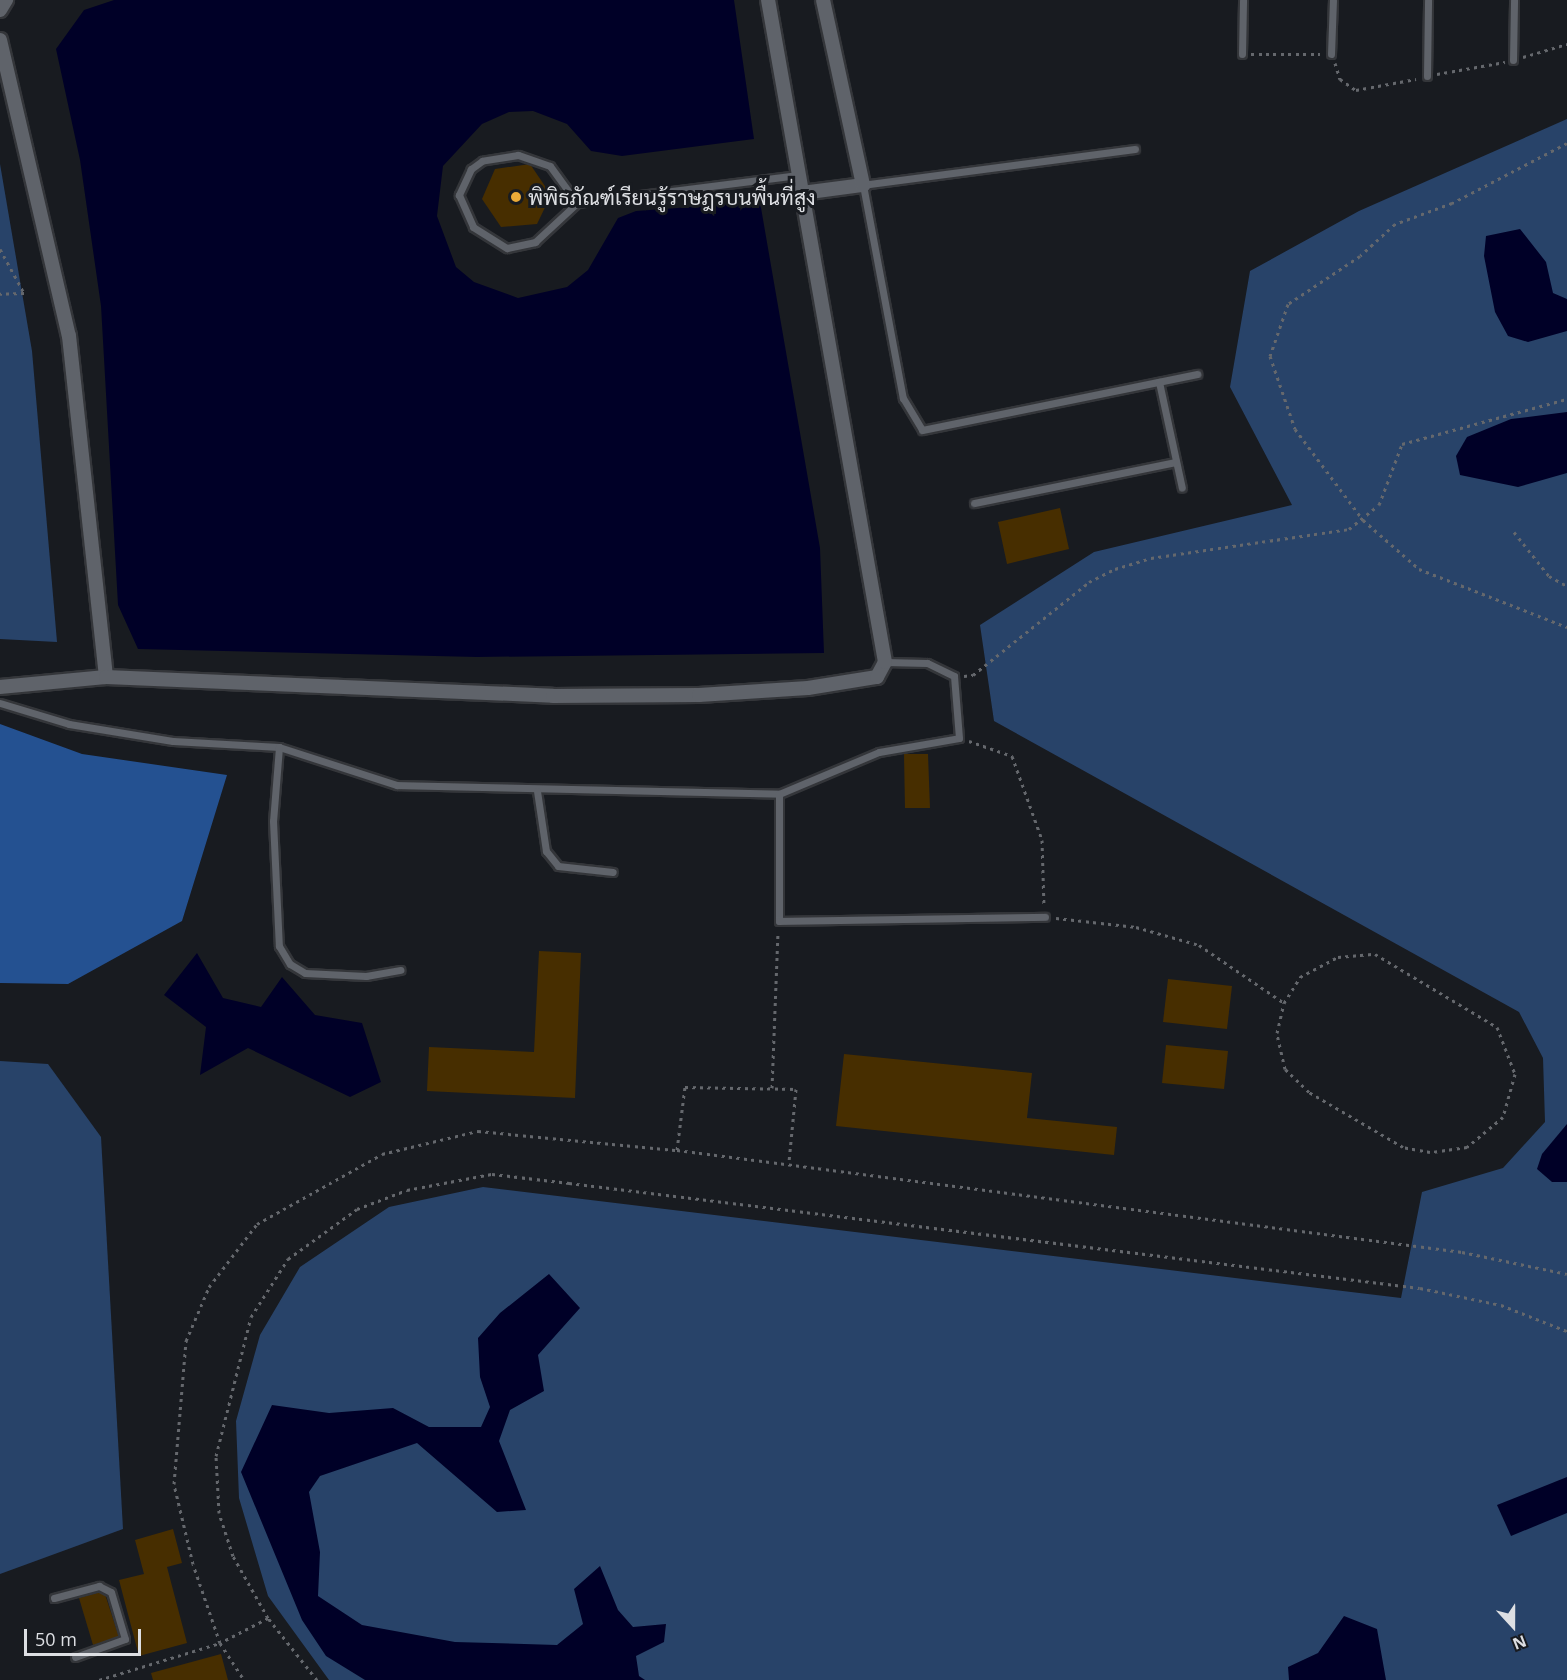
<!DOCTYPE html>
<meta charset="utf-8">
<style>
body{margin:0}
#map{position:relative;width:1567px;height:1680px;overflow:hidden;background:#181b20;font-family:"Open Sans",Sarabun,sans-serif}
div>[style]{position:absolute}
.green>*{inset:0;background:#284369}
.forest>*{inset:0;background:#245191}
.water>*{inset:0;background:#000027}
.building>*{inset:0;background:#472e00}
.path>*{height:3px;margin-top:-1.5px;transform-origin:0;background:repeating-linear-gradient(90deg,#65686d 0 3px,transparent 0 7.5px)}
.roads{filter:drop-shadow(2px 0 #34363a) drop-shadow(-2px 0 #34363a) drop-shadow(0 2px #34363a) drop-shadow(0 -2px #34363a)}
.lane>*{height:7px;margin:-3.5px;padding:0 3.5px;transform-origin:3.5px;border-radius:3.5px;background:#5f636a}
.street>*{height:14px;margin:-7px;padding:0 7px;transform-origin:7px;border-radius:7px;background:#5f636a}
.dots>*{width:16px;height:16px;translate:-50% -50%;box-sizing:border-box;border:3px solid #181b20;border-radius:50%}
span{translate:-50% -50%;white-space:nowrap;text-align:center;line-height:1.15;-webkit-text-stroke:6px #181b20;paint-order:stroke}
.poi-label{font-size:21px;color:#dddfe3}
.left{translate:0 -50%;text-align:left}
.north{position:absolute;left:1483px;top:1596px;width:60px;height:60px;-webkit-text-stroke:4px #181b20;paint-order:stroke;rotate:159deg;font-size:16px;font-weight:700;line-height:24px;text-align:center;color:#dddfe3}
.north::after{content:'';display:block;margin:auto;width:21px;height:27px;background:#dddfe3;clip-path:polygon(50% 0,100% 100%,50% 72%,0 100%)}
.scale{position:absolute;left:24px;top:1629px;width:117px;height:27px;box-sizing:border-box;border:3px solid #dddfe3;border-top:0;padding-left:8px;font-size:18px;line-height:21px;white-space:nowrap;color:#dddfe3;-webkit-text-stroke:4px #181b20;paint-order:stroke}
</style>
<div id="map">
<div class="green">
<i style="clip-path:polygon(1567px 119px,1567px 1680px,329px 1680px,268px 1596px,239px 1498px,236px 1421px,260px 1335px,300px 1267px,389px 1207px,483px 1187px,1401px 1298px,1422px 1192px,1503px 1168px,1545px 1122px,1543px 1058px,1519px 1012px,994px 721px,980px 625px,1094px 552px,1292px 505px,1230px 387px,1250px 271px,1359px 211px)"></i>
<i style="clip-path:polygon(0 164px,32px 351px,57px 642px,0 639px)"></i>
<i style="clip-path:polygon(0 1061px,48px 1064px,101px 1137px,123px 1529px,0 1574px)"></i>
</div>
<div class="forest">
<i style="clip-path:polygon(0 724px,82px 754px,227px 775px,182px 921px,68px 984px,0 983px)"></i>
</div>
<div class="water">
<i style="clip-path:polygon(114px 0,734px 0,754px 139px,622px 156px,591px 151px,567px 124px,533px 111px,509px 112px,482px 124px,443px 166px,437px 216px,456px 267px,474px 282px,518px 298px,567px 287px,588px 270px,618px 218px,636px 211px,760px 202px,820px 548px,824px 653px,477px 657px,138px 649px,118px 605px,101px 306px,80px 160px,56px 49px,84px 10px)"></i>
<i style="clip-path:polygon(1520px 229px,1546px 262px,1553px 293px,1567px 299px,1567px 331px,1528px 342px,1508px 336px,1495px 312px,1484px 256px,1486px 236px)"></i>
<i style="clip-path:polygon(1567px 412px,1567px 473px,1518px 487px,1460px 475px,1456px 456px,1467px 437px,1511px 419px)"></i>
<i style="clip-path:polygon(197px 953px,223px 998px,261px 1007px,282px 977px,315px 1015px,362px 1023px,381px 1082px,350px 1097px,248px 1048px,200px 1075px,206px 1027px,164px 995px)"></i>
<i style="clip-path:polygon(1567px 1124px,1567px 1182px,1552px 1182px,1537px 1169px,1542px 1154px)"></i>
<i style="clip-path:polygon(549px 1274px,580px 1308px,538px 1355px,544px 1391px,510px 1410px,499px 1441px,526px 1510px,497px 1512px,417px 1443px,320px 1476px,309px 1492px,320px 1552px,318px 1596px,362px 1625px,455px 1642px,557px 1645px,583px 1624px,574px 1589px,600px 1566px,618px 1610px,633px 1627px,666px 1624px,664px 1642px,636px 1656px,639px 1676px,645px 1680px,365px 1680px,326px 1656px,302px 1620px,241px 1472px,272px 1405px,329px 1413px,393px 1408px,429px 1427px,481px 1427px,490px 1407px,480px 1377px,478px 1338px,500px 1313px)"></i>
<i style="clip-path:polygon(1567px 1477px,1567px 1513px,1511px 1536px,1497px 1505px)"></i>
<i style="clip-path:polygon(1344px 1616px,1377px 1629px,1386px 1680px,1289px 1680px,1288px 1667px,1318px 1653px)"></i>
</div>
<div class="building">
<i style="clip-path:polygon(530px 164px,551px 195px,537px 224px,501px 227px,482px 199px,495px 169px)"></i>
<i style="clip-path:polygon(1060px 508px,1069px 549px,1007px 564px,998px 522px)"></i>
<i style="clip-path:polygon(904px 754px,928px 754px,930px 808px,905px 808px)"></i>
<i style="clip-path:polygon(539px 951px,581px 953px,575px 1098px,427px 1091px,429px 1047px,534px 1052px)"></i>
<i style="clip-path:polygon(1168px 979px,1232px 986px,1227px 1029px,1163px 1022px)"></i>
<i style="clip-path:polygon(1166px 1045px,1228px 1051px,1224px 1089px,1162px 1083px)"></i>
<i style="clip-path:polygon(844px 1054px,1032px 1073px,1027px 1118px,1117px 1127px,1114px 1155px,836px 1126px)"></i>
<i style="clip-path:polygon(173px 1529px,182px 1563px,167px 1567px,187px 1643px,139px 1656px,119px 1580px,144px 1574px,135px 1540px)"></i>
<i style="clip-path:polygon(104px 1591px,119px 1637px,93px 1645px,79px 1598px)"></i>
<i style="clip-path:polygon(221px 1654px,228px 1680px,153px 1680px,151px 1673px)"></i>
</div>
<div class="path">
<i style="left:1251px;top:54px;width:69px"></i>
<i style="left:1523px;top:57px;width:46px;rotate:-16.5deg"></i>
<i style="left:1335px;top:63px;width:17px;rotate:73deg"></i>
<i style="left:1340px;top:79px;width:19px;rotate:35deg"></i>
<i style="left:1356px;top:90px;width:61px;rotate:-10.4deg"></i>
<i style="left:1437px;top:74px;width:69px;rotate:-10deg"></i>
<i style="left:1567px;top:143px;width:130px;rotate:152.4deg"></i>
<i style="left:1452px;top:203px;width:61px;rotate:159.8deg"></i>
<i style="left:1395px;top:224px;width:47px;rotate:137.6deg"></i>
<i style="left:1360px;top:256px;width:87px;rotate:146.3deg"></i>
<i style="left:1288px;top:304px;width:55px;rotate:109.1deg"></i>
<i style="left:1270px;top:356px;width:77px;rotate:71.1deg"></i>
<i style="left:1295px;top:429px;width:114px;rotate:53.2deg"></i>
<i style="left:1363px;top:520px;width:74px;rotate:41.2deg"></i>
<i style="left:1419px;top:569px;width:159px;rotate:21.4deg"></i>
<i style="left:0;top:249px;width:50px;rotate:61.4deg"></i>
<i style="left:24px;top:293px;width:24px;rotate:178deg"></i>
<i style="left:1514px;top:532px;width:56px;rotate:51.5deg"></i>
<i style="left:1549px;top:576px;width:21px;rotate:29deg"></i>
<i style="left:964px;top:676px;width:9px;rotate:-6deg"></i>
<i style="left:973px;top:675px;width:149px;rotate:-38.7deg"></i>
<i style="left:1089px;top:582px;width:29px;rotate:-27deg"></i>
<i style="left:1115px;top:569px;width:38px;rotate:-17deg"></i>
<i style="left:1151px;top:558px;width:200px;rotate:-8.3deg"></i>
<i style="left:1349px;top:529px;width:38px;rotate:-39deg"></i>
<i style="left:1379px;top:505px;width:65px;rotate:-69.3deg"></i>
<i style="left:1402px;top:444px;width:171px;rotate:-15.3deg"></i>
<i style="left:969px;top:741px;width:46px;rotate:19.2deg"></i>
<i style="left:1012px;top:756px;width:89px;rotate:70.3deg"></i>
<i style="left:1042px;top:840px;width:66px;rotate:88.3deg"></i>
<i style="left:1056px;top:918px;width:81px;rotate:6.4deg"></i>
<i style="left:1136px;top:927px;width:66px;rotate:15.9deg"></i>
<i style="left:1199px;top:945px;width:103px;rotate:34.3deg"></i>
<i style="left:1375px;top:954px;width:142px;rotate:30.9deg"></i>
<i style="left:1497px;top:1027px;width:50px;rotate:69deg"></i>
<i style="left:1515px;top:1074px;width:45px;rotate:105.6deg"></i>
<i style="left:1503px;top:1117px;width:47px;rotate:140.2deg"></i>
<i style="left:1467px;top:1147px;width:37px;rotate:172deg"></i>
<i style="left:1430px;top:1152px;width:27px;rotate:-170deg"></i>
<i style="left:1403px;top:1147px;width:109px;rotate:-149.7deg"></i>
<i style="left:1309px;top:1092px;width:33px;rotate:-136deg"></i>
<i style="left:1285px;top:1069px;width:37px;rotate:-103deg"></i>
<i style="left:1277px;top:1033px;width:31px;rotate:-77deg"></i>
<i style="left:1284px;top:1003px;width:31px;rotate:-58deg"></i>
<i style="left:1300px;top:977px;width:43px;rotate:-27.8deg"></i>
<i style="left:1338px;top:957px;width:37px;rotate:-5deg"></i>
<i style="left:772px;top:1088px;width:157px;rotate:-87.8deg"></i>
<i style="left:677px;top:1150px;width:64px;rotate:-82.8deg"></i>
<i style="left:685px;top:1087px;width:111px;rotate:1deg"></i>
<i style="left:796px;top:1089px;width:73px;rotate:95.5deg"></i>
<i style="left:268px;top:1618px;width:54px;rotate:152.5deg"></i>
<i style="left:220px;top:1643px;width:83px;rotate:-108.9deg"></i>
<i style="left:193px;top:1564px;width:82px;rotate:-103.4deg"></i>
<i style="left:174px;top:1484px;width:144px;rotate:-85.2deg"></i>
<i style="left:186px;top:1341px;width:59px;rotate:-66.9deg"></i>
<i style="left:209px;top:1287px;width:79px;rotate:-52.7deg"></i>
<i style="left:257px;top:1224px;width:143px;rotate:-29.2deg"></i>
<i style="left:382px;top:1154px;width:99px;rotate:-13.5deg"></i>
<i style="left:478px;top:1131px;width:200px;rotate:5.5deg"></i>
<i style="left:677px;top:1150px;width:792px;rotate:7.4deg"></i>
<i style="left:1462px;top:1252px;width:107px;rotate:11.8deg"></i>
<i style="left:99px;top:1680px;width:127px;rotate:-17deg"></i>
<i style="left:220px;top:1643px;width:44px;rotate:57deg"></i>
<i style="left:317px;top:1680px;width:79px;rotate:-128.3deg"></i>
<i style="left:268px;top:1618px;width:71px;rotate:-119.4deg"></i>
<i style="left:233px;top:1556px;width:45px;rotate:-108deg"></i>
<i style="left:219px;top:1513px;width:57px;rotate:-93deg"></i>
<i style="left:216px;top:1456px;width:143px;rotate:-75.9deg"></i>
<i style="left:251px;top:1317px;width:69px;rotate:-57.5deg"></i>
<i style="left:288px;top:1259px;width:85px;rotate:-35.9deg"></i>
<i style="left:357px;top:1209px;width:53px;rotate:-20.8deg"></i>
<i style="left:407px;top:1190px;width:86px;rotate:-10.7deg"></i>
<i style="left:492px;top:1174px;width:78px;rotate:6.7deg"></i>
<i style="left:569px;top:1183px;width:857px;rotate:7.03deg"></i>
<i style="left:1420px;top:1288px;width:83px;rotate:11.9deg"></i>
<i style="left:1501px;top:1305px;width:71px;rotate:21.5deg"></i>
</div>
<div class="roads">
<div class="lane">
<i style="left:1242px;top:54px;width:54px;rotate:-88.9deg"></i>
<i style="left:1331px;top:54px;width:54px;rotate:-87.9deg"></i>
<i style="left:1513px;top:60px;width:60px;rotate:-89deg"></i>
<i style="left:1427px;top:76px;width:76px;rotate:-89.2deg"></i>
<i style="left:1135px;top:149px;width:274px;rotate:172.5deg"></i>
<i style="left:863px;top:185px;width:217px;rotate:79.4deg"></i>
<i style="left:903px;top:398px;width:37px;rotate:59deg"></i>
<i style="left:922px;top:430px;width:281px;rotate:-11.5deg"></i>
<i style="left:577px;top:203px;width:46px;rotate:-126.1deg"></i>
<i style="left:550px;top:166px;width:34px;rotate:-161deg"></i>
<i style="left:518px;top:155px;width:36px;rotate:171deg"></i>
<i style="left:482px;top:161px;width:14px;rotate:144deg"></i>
<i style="left:471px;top:169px;width:29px;rotate:115deg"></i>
<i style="left:459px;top:195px;width:35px;rotate:66deg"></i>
<i style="left:473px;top:227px;width:40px;rotate:32deg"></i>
<i style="left:507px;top:248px;width:29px;rotate:-12deg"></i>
<i style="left:535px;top:242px;width:57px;rotate:-42.9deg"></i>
<i style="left:577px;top:203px;width:223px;rotate:-7.2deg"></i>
<i style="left:1159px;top:382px;width:108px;rotate:77.8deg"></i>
<i style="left:974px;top:503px;width:206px;rotate:-11.5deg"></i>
<i style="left:0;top:703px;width:72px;rotate:16.9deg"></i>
<i style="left:69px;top:724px;width:105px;rotate:9.3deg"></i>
<i style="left:173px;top:741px;width:106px;rotate:3.2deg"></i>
<i style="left:279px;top:747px;width:124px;rotate:17.9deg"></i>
<i style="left:397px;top:785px;width:382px;rotate:1.3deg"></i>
<i style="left:779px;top:794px;width:108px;rotate:-22.8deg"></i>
<i style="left:879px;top:752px;width:81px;rotate:-9.9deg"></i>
<i style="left:959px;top:738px;width:62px;rotate:-94.6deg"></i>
<i style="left:954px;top:676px;width:30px;rotate:-154deg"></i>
<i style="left:927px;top:663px;width:42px;rotate:-178.6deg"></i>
<i style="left:279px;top:747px;width:74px;rotate:94.6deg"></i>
<i style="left:273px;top:821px;width:125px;rotate:87.3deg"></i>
<i style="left:279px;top:946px;width:21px;rotate:59deg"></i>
<i style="left:290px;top:964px;width:17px;rotate:31deg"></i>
<i style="left:305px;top:973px;width:61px;rotate:2.8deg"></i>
<i style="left:366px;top:976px;width:35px;rotate:-10deg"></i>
<i style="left:537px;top:791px;width:61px;rotate:81.5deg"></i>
<i style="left:546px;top:851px;width:19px;rotate:51deg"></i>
<i style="left:558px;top:866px;width:55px;rotate:6.2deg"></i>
<i style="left:779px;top:794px;width:127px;rotate:90deg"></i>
<i style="left:779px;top:921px;width:266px;rotate:-0.9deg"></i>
<i style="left:54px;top:1598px;width:47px;rotate:-14.9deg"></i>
<i style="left:99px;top:1586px;width:13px;rotate:27deg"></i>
<i style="left:111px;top:1592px;width:49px;rotate:73.4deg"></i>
<i style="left:125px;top:1639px;width:53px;rotate:160.2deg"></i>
</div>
<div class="street">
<i style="left:0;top:10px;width:12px;rotate:-59deg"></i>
<i style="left:0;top:40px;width:304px;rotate:76.9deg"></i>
<i style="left:69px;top:336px;width:343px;rotate:83.8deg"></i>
<i style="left:802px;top:193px;width:62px;rotate:-7.5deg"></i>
<i style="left:863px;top:185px;width:189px;rotate:-102.2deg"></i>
<i style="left:0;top:687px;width:106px;rotate:-5.4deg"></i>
<i style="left:106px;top:677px;width:447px;rotate:2.4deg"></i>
<i style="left:553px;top:696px;width:146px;rotate:-0.4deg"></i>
<i style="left:699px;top:695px;width:109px;rotate:-3.7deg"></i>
<i style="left:808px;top:688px;width:70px;rotate:-9.1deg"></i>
<i style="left:877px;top:677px;width:17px;rotate:-62deg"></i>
<i style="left:885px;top:662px;width:672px;rotate:-100.02deg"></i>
</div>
</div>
<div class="dots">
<i style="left:516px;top:197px;background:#eaaa38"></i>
</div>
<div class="poi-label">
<span class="left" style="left:528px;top:197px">พิพิธภัณฑ์เรียนรู้ราษฎรบนพื้นที่สูง</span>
</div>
<div class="north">N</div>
<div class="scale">50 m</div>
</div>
